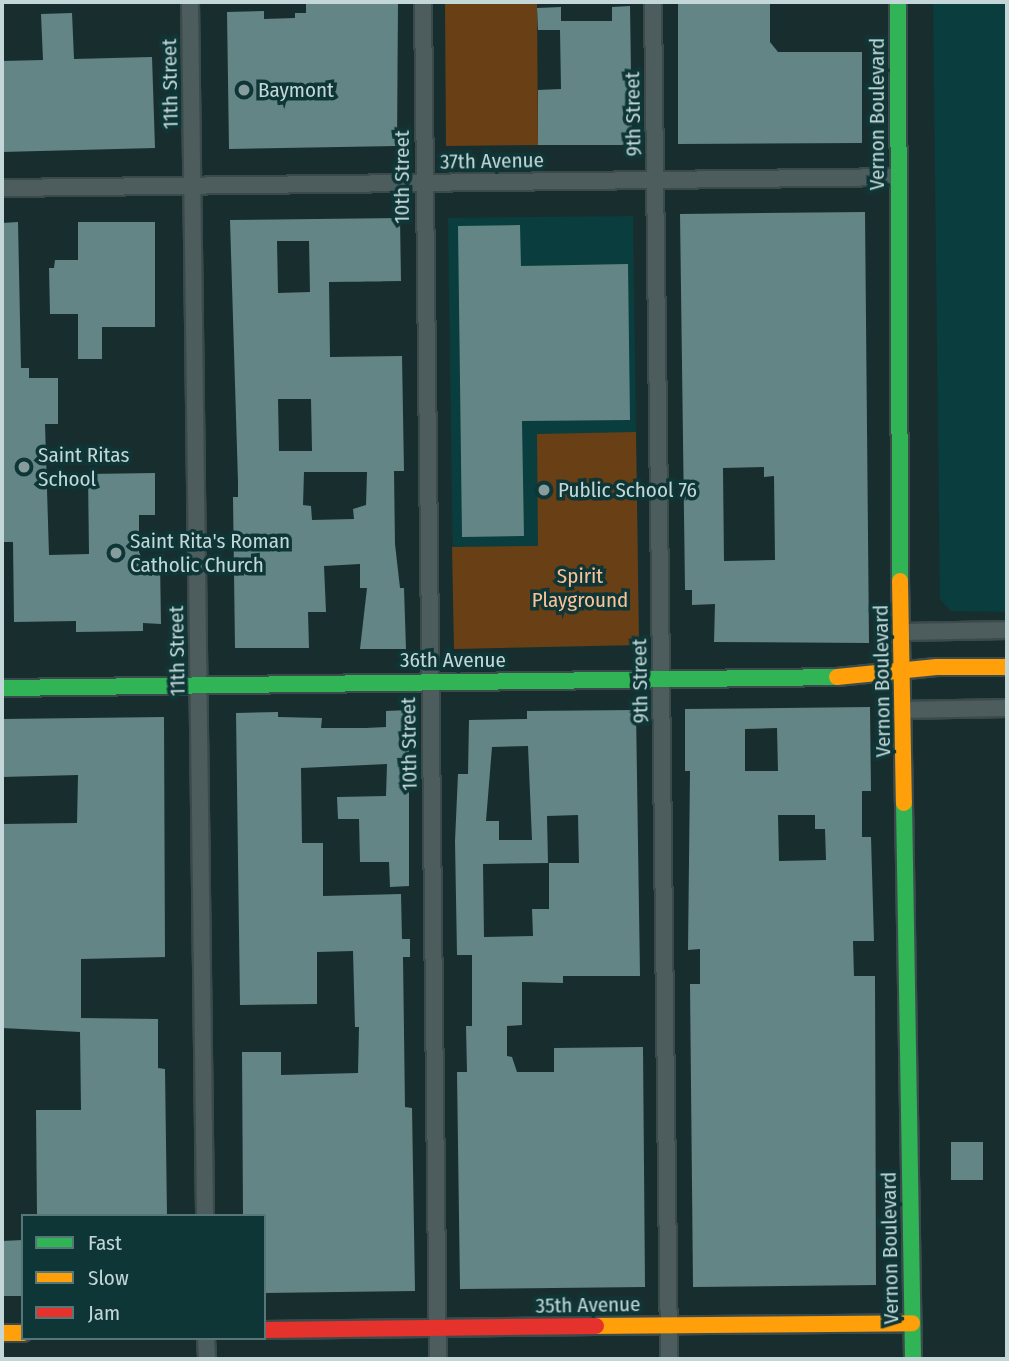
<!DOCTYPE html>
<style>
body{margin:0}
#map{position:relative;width:1009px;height:1361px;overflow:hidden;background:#182e2e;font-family:"Fira Sans Condensed",sans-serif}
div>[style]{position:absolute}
.built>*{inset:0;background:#0a3d3e}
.green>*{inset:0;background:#693f16}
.building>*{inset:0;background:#638586}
.roads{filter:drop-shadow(2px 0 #3b4b4c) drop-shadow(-2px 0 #3b4b4c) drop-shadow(0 2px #3b4b4c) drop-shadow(0 -2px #3b4b4c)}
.street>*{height:16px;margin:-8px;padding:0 8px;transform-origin:8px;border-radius:8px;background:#4d5c5c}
.fast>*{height:16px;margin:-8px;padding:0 8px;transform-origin:8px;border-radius:8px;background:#30b455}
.slow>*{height:16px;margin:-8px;padding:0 8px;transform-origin:8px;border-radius:8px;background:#ff9f0a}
.jam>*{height:16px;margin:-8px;padding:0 8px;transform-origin:8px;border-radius:8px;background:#e5322d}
.dots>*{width:19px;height:19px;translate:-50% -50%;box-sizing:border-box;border:4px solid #0f3637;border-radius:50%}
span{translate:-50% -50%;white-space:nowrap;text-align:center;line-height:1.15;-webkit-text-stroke:7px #0f3637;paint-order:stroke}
.street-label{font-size:21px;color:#c3d7d8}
.poi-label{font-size:21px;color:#c3d7d8}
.left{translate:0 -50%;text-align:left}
.park-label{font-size:21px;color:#f9c298}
.frame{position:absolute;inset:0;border:4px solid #c3d7d8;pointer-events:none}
.legend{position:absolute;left:21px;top:1214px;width:245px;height:126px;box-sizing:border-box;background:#0f3637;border:2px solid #577677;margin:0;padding:9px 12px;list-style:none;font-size:21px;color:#c3d7d8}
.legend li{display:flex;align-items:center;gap:14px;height:35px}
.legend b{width:35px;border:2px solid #577677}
</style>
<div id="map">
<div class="built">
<i style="clip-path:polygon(933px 2px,1007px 2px,1007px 612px,951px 611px,940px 599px)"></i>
<i style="clip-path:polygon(633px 216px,639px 645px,454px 649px,448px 218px)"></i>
</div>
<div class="green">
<i style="clip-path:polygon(445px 2px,537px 2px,538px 145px,446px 146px)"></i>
<i style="clip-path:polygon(636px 432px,639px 645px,454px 649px,452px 547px,538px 546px,537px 434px)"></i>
</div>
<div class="building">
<i style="clip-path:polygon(306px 2px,398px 2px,397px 146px,229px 149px,227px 12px,264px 11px,264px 19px,295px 18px,295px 13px,306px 13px)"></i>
<i style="clip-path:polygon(678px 2px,770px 2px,770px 42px,778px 52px,862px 52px,862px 143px,678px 144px)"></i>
<i style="clip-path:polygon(630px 6px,632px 141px,630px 145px,538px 145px,538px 90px,561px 89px,560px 30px,538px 30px,537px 8px,561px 7px,561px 21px,612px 21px,612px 7px)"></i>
<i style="clip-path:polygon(72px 13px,74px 59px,152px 57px,155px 148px,2px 152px,2px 61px,43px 60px,41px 14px)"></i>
<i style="clip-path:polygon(evenodd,865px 212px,869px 643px,714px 642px,715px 604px,692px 605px,692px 590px,685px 590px,680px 214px,865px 212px,764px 467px,764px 477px,774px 476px,775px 560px,724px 561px,723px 468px,764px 467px)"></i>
<i style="clip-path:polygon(evenodd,400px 218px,401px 281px,329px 282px,330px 357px,402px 356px,404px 471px,394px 471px,395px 544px,400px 588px,404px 588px,406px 649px,360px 649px,367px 588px,360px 588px,360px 564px,324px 566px,326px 612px,308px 612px,309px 648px,235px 648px,233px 497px,238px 497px,238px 482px,230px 220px,400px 218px,277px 241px,309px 241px,310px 292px,278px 293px,277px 241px,400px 218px,278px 399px,311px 399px,312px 451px,279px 451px,278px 399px,400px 218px,304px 472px,367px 472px,366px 505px,353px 509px,354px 519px,312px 520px,311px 506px,303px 505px,304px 472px)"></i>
<i style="clip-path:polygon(18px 222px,21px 368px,29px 368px,29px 378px,58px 378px,58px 424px,45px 424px,49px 555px,89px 554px,88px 474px,155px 473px,155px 515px,139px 515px,139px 552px,143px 561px,160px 561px,161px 624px,143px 623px,143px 631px,76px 632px,76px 621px,14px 622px,13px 542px,2px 542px,2px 223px)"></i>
<i style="clip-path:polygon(78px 222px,155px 222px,155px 327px,102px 327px,102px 359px,78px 359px,78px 314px,50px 314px,49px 268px,54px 268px,55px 260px,78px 260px)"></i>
<i style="clip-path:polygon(520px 225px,521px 266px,628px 264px,630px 420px,522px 421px,524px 536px,462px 537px,458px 226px)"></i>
<i style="clip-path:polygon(evenodd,870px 707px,871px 791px,862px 791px,862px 837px,871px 837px,874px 941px,853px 941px,854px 976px,875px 976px,876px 1285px,693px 1287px,690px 984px,700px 984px,700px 949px,688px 950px,690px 771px,685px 771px,685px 709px,870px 707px,777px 728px,778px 771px,745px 771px,745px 729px,777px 728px,870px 707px,778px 815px,815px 815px,815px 829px,825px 829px,826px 860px,779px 861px,778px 815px)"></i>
<i style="clip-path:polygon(409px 710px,409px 886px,390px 887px,389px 862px,360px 862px,359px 819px,338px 819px,337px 797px,386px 796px,387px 764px,301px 768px,302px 843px,323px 843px,323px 896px,401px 894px,402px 939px,410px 939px,410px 957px,403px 957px,405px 1107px,412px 1108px,415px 1291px,264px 1293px,264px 1216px,243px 1216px,242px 1052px,281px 1052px,281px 1075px,358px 1073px,359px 1027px,355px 1027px,353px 951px,317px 952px,317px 1004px,240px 1005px,236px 713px,278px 712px,278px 717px,322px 718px,321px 728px,366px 728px,386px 727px,386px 711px)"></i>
<i style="clip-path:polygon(evenodd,636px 710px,640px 976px,563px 976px,563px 983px,522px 982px,522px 1025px,507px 1026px,507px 1056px,512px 1057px,517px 1072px,554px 1072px,554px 1048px,643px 1047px,645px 1287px,460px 1289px,457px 1072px,467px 1072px,466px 1026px,472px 1026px,472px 955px,457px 955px,455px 841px,458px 774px,468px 774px,469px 720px,527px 719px,527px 711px,636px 710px,528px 746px,532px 840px,499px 840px,499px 821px,486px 821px,492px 747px,528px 746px,636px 710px,578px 815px,579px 863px,549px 863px,549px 909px,532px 909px,533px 936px,484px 937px,483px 864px,548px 863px,547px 816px,578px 815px)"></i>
<i style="clip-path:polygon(164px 717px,165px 957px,81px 959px,81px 1018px,158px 1019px,158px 1068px,165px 1069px,167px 1216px,37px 1216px,36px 1110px,81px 1110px,80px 1032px,2px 1028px,2px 824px,77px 823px,78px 775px,2px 777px,2px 719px)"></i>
<i style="clip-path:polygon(951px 1142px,983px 1142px,983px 1180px,951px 1180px)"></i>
<i style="clip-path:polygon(23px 1240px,23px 1296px,2px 1296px,2px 1241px)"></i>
</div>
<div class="roads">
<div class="street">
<i style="left:190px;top:2px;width:1214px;rotate:89.29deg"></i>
<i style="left:423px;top:2px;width:1357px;rotate:89.37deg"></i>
<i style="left:653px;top:2px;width:1357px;rotate:89.32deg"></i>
<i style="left:2px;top:188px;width:896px;rotate:-0.7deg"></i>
<i style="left:903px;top:632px;width:104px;rotate:-1.1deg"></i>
<i style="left:902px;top:710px;width:105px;rotate:-1.1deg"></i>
<i style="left:206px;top:1338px;width:21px;rotate:87deg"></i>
</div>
<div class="fast">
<i style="left:898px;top:2px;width:579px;rotate:89.8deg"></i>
<i style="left:2px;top:688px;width:835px;rotate:-0.75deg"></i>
<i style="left:904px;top:803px;width:556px;rotate:89.07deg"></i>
</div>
<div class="slow">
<i style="left:900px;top:581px;width:222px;rotate:89deg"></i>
<i style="left:837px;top:677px;width:100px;rotate:-5.7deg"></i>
<i style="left:937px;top:667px;width:70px"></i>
<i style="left:596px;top:1326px;width:316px;rotate:-0.5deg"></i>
<i style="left:2px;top:1333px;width:21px"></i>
</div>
<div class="jam">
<i style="left:264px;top:1330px;width:332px;rotate:-0.7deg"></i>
</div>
</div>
<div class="dots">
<i style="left:244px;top:90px;background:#879c9c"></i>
<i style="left:24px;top:467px;background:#879c9c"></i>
<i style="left:544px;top:490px;background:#879c9c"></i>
<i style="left:116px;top:553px;background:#879c9c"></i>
</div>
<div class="street-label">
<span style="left:170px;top:84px;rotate:-91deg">11th Street</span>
<span style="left:633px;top:114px;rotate:-91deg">9th Street</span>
<span style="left:877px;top:114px;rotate:-90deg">Vernon Boulevard</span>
<span style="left:492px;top:161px;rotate:-1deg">37th Avenue</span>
<span style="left:402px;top:177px;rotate:-90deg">10th Street</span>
<span style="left:177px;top:651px;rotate:-91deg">11th Street</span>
<span style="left:453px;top:660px">36th Avenue</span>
<span style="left:640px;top:681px;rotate:-91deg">9th Street</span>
<span style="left:882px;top:681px;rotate:-91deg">Vernon Boulevard</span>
<span style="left:409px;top:744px;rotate:-91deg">10th Street</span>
<span style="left:890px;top:1248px;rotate:-91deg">Vernon Boulevard</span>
<span style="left:588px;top:1305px;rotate:-1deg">35th Avenue</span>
</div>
<div class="poi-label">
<span class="left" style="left:258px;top:90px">Baymont</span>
<span class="left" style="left:38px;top:467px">Saint Ritas<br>School</span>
<span class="left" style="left:558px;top:490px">Public School 76</span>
<span class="left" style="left:130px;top:553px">Saint Rita's Roman<br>Catholic Church</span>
</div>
<div class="park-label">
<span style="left:580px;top:588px">Spirit<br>Playground</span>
</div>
<div class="frame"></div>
<ul class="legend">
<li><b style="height:9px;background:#30b455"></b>Fast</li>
<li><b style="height:9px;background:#ff9f0a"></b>Slow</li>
<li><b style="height:9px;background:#e5322d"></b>Jam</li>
</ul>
</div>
